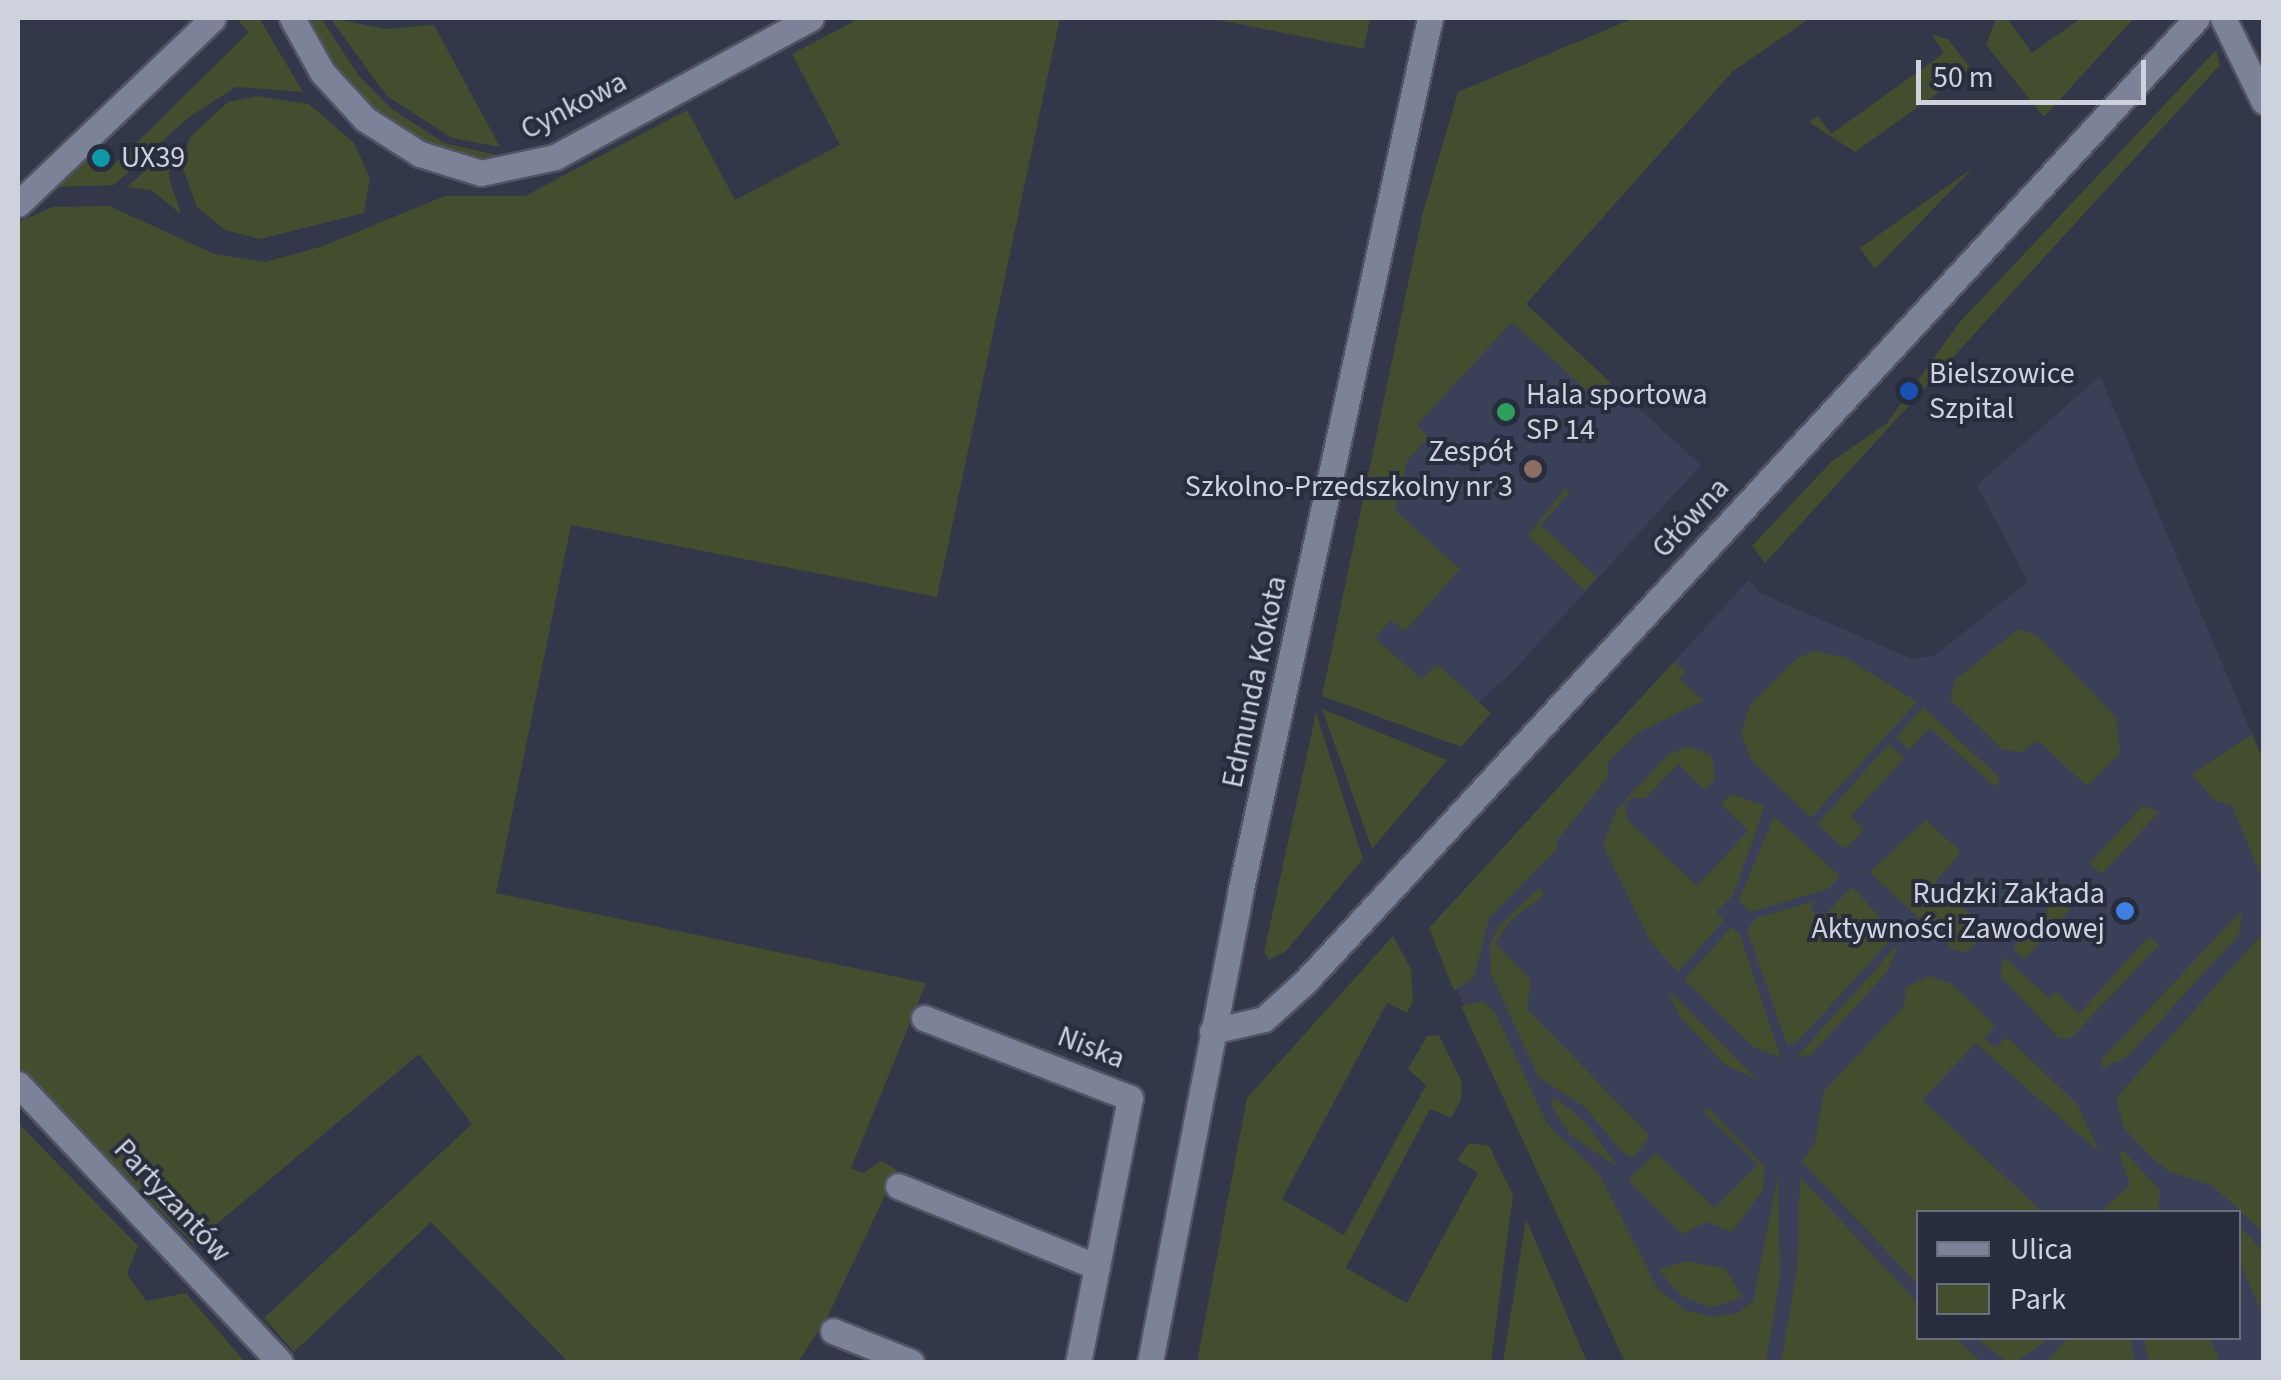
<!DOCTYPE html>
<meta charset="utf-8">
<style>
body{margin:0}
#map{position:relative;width:2281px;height:1380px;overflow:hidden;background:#323749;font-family:"Source Sans 3",sans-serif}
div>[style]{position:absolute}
.built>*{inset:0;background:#3a4058}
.green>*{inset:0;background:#454d2f}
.roads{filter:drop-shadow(2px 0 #505463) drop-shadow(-2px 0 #505463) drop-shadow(0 2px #505463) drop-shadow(0 -2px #505463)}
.street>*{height:25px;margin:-12.5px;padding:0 12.5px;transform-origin:12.5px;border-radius:12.5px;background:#7c8297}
.secondary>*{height:25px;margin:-12.5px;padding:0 12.5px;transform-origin:12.5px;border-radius:12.5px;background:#7c8297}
.dots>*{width:28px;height:28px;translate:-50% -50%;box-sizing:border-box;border:5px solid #282d3e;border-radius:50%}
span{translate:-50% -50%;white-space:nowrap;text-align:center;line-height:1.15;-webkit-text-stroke:8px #282d3e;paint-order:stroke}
.street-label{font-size:30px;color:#ced2dd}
.poi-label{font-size:30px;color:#ced2dd}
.left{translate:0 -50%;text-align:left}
.right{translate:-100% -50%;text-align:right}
.frame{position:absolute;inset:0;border:20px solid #ced2dd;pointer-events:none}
.legend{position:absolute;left:1916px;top:1210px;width:325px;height:130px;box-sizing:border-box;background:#282d3e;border:2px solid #6a6f7e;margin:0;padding:12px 18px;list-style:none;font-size:30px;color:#ced2dd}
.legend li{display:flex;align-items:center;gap:20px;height:50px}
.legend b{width:50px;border:2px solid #6a6f7e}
.scale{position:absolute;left:1916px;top:60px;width:230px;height:45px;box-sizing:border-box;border:5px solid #ced2dd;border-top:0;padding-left:12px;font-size:30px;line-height:35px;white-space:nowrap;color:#ced2dd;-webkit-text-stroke:8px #282d3e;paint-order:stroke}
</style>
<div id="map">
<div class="built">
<i style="clip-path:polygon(1423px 212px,1701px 465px,1513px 671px,1453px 725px,1347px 630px)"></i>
<i style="clip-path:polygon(evenodd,2100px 376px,2263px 760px,2263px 1362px,1625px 1362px,1429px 928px,1749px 580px,1760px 593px,1912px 659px,1934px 656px,2028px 582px,1977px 485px,2100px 376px,1918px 1212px,2238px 1212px,2238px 1338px,1918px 1338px,1918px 1212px)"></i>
</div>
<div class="green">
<i style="clip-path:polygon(236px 18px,259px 18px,303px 92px,236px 87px,189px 117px,114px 185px,57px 187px,89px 156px,103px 172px,119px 160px,249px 32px)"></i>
<i style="clip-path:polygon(304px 18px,321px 18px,359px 76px,392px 109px,444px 143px,505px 157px,482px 161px,425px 144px,370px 107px,328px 60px)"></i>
<i style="clip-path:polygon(330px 18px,386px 29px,434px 25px,500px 147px,452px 138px,387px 96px)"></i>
<i style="clip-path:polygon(860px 18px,1060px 18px,937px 597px,571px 525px,496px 893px,926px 983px,851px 1168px,863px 1173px,881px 1161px,897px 1170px,827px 1318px,798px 1362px,568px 1362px,431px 1222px,294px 1352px,264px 1318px,472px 1124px,419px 1054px,193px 1244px,18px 1067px,18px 222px,53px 207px,109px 206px,215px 254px,265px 262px,320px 247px,445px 196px,525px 196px,687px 110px,735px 200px,840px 145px,792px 54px)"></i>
<i style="clip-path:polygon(1208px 18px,1370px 18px,1364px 49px)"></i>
<i style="clip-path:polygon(1634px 18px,1810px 18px,1732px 72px,1526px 304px,1610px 382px,1595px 398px,1512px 322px,1417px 425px,1428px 438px,1407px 461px,1395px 510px,1460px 569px,1405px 631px,1391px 620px,1375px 638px,1421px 679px,1437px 664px,1491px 713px,1461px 747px,1322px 696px,1423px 212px,1458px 92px)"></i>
<i style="clip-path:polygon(1996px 18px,2007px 18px,2032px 53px,2081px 18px,2134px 18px,2044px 117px,1986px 45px)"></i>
<i style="clip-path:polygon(1932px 35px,1948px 39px,1971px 69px,1855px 152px,1809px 122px,1818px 116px,1831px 134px,1944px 53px)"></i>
<i style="clip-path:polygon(2216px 50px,2220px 65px,1765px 563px,1752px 546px,1831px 462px,1887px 423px,1959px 323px)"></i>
<i style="clip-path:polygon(257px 96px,309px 104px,354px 143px,370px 178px,364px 213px,260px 239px,225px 230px,197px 207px,182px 166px,190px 137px,228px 102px)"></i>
<i style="clip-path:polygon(170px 148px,169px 178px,181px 214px,151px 190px,127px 187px)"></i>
<i style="clip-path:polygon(1973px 168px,1875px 269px,1860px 248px)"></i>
<i style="clip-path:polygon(1565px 488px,1570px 492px,1541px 525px,1597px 577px,1585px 591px,1528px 535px)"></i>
<i style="clip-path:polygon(2018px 629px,2038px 636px,2116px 717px,2120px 753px,2087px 786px,2038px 741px,2021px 752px,2003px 750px,1950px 699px,1955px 680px)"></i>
<i style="clip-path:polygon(1814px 651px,1845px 657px,1917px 702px,1811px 818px,1752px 761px,1741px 734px,1750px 705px,1797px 658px)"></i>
<i style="clip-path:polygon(1674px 662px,1685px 672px,1680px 679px,1703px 701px,1639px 732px,1608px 762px,1607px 778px,1556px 842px,1558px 848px,1489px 918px,1474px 977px,1454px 991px,1429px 928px)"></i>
<i style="clip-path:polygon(1923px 707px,2001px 779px,1995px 787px,1930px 728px,1909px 750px,1896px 737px)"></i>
<i style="clip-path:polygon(1322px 709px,1447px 760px,1372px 849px)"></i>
<i style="clip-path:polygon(1316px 713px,1363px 859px,1286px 951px,1269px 960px,1264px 952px)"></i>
<i style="clip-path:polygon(2252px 734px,2263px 760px,2263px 881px,2232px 806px,2213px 799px,2192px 774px)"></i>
<i style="clip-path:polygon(1889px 744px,1904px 758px,1851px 816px,1864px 829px,1845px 849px,1817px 824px)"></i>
<i style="clip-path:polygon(1689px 746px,1712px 756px,1715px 779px,1705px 790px,1678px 764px,1645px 799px,1632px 797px,1625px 804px,1627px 820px,1697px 886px,1748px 831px,1721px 804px,1731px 794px,1765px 806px,1733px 895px,1716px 912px,1724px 920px,1678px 972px,1650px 941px,1603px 844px,1617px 809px,1669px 754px)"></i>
<i style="clip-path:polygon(2143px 805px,2159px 812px,2102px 874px,2090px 863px)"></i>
<i style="clip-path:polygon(1774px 816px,1840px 876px,1828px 889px,1750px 912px,1739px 900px)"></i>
<i style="clip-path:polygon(1926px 820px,1961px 852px,1935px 882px,1990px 932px,1966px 952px,1953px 949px,1869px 872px)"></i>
<i style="clip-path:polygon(1852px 887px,1896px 934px,1797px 1042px,1787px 1045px,1747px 929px,1757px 918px,1815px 901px,1810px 908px,1822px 918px)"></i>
<i style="clip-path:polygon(1539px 888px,1545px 894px,1511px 920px,1495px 943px,1531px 980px,1527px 1009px,1649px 1135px,1634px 1158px,1623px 1153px,1584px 1106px,1539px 1078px,1491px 974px,1490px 944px,1498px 927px)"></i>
<i style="clip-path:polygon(2066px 888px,2064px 897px,2074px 905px,2024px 960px,2013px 948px)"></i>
<i style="clip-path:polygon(2242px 910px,2239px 935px,2127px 1057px,2102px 1068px,2103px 1058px)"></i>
<i style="clip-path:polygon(1732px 927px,1740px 935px,1781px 1058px,1752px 1046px,1684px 979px)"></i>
<i style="clip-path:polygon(2263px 933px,2263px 1232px,2213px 1186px,2168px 1171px,2149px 1155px,2124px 1128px,2116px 1098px)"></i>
<i style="clip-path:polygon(1393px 936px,1411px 969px,1413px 1001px,1407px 1013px,1387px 1003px,1282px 1199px,1344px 1235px,1426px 1085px,1408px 1069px,1427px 1036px,1439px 1035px,1462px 1082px,1461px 1100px,1451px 1118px,1430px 1109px,1346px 1268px,1407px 1303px,1478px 1173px,1457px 1160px,1469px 1143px,1489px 1146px,1513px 1195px,1491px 1362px,1197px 1362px,1247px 1098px)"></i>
<i style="clip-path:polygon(2149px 936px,2159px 945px,2071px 1038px,2059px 1038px,2000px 976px,2004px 957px,2049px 998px,2056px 992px,2079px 1014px)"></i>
<i style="clip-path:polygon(1899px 943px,1888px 971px,1812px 1054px,1796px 1058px)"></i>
<i style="clip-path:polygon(1929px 976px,1950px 983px,1995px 1025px,1984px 1038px,1995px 1048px,2007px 1037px,2078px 1105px,2099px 1152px,1976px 1043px,1922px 1100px,2043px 1212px,1918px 1212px,1918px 1284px,1802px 1162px,1815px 1142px,1824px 1091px,1904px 1006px,1906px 987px)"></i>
<i style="clip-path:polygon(1669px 994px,1673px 994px,1757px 1080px,1724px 1064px,1680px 1017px)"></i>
<i style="clip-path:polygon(1483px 1001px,1495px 1012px,1547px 1124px,1600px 1175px,1658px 1289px,1685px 1310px,1712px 1317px,1738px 1313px,1753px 1301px,1778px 1176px,1780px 1278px,1766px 1362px,1625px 1362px,1461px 1006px)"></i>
<i style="clip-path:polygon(1556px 1098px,1586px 1123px,1618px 1167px,1570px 1135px,1550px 1103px)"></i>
<i style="clip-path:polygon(1708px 1108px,1764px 1166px,1763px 1190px,1732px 1232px,1706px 1222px,1682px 1234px,1628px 1180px,1656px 1153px,1715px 1208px,1758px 1165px,1703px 1111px)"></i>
<i style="clip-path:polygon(18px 1123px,138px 1246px,127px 1274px,146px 1301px,186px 1293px,245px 1362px,18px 1362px)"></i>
<i style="clip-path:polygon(2123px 1150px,2160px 1190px,2158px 1212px,2100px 1212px,2130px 1185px,2119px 1154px)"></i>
<i style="clip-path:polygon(1800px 1177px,1918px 1303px,1918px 1338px,1955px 1338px,1982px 1362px,1781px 1362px,1797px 1269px)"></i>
<i style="clip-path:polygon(1526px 1219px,1587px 1362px,1503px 1362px)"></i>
<i style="clip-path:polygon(2239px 1226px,2263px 1251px,2263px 1315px,2239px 1261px)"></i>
<i style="clip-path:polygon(1685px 1261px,1725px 1268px,1742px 1297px,1711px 1308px,1680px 1295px,1659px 1270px)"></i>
<i style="clip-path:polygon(1976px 1338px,2050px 1338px,2017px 1361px,2005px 1360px)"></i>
<i style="clip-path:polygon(2068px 1338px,2130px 1338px,2135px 1362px,2046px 1362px)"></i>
<i style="clip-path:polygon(2144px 1338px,2209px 1338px,2220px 1362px,2149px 1362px)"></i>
</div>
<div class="roads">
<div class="street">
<i style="left:292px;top:18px;width:62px;rotate:60.9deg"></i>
<i style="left:322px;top:72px;width:64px;rotate:47.5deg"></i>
<i style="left:365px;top:119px;width:65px;rotate:32.5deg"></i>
<i style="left:420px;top:154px;width:64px;rotate:17.3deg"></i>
<i style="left:481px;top:173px;width:76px;rotate:-12.2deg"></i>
<i style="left:555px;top:157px;width:291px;rotate:-28.5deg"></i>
<i style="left:2223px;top:18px;width:93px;rotate:64deg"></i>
<i style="left:18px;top:204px;width:269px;rotate:-43.6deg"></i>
<i style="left:924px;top:1018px;width:221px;rotate:21.2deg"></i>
<i style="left:1130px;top:1098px;width:269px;rotate:101.1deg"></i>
<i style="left:18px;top:1084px;width:382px;rotate:46.7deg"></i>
<i style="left:898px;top:1186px;width:215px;rotate:22.1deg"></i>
<i style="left:833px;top:1331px;width:84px;rotate:21.7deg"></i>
</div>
<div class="secondary">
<i style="left:1212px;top:1031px;width:53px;rotate:-13deg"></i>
<i style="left:1264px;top:1019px;width:55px;rotate:-42.1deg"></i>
<i style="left:1305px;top:982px;width:1313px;rotate:-47.22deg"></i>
<i style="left:1150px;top:1362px;width:478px;rotate:-79.1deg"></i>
<i style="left:1240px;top:893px;width:895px;rotate:-77.75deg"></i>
</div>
</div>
<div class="dots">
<i style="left:101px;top:158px;background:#0f9aa8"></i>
<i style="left:1909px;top:391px;background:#1a4fb4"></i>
<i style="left:1506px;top:412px;background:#2e9e5b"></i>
<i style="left:1533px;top:469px;background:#8d6e63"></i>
<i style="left:2125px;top:911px;background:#3f7fe0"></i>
</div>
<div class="street-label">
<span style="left:574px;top:106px;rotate:-27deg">Cynkowa</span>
<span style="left:1691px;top:518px;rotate:-47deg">Główna</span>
<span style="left:1255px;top:682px;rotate:-78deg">Edmunda Kokota</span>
<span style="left:1091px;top:1048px;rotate:21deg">Niska</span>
<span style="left:172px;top:1201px;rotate:47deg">Partyzantów</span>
</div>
<div class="poi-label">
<span class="left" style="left:121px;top:158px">UX39</span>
<span class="left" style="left:1929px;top:391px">Bielszowice<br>Szpital</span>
<span class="left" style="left:1526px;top:412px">Hala sportowa<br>SP 14</span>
<span class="right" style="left:1513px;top:469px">Zespół<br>Szkolno-Przedszkolny nr 3</span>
<span class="right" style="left:2105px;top:911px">Rudzki Zakłada<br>Aktywności Zawodowej</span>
</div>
<div class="frame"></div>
<ul class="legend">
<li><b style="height:12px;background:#7c8297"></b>Ulica</li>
<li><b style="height:28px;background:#454d2f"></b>Park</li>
</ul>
<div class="scale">50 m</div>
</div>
